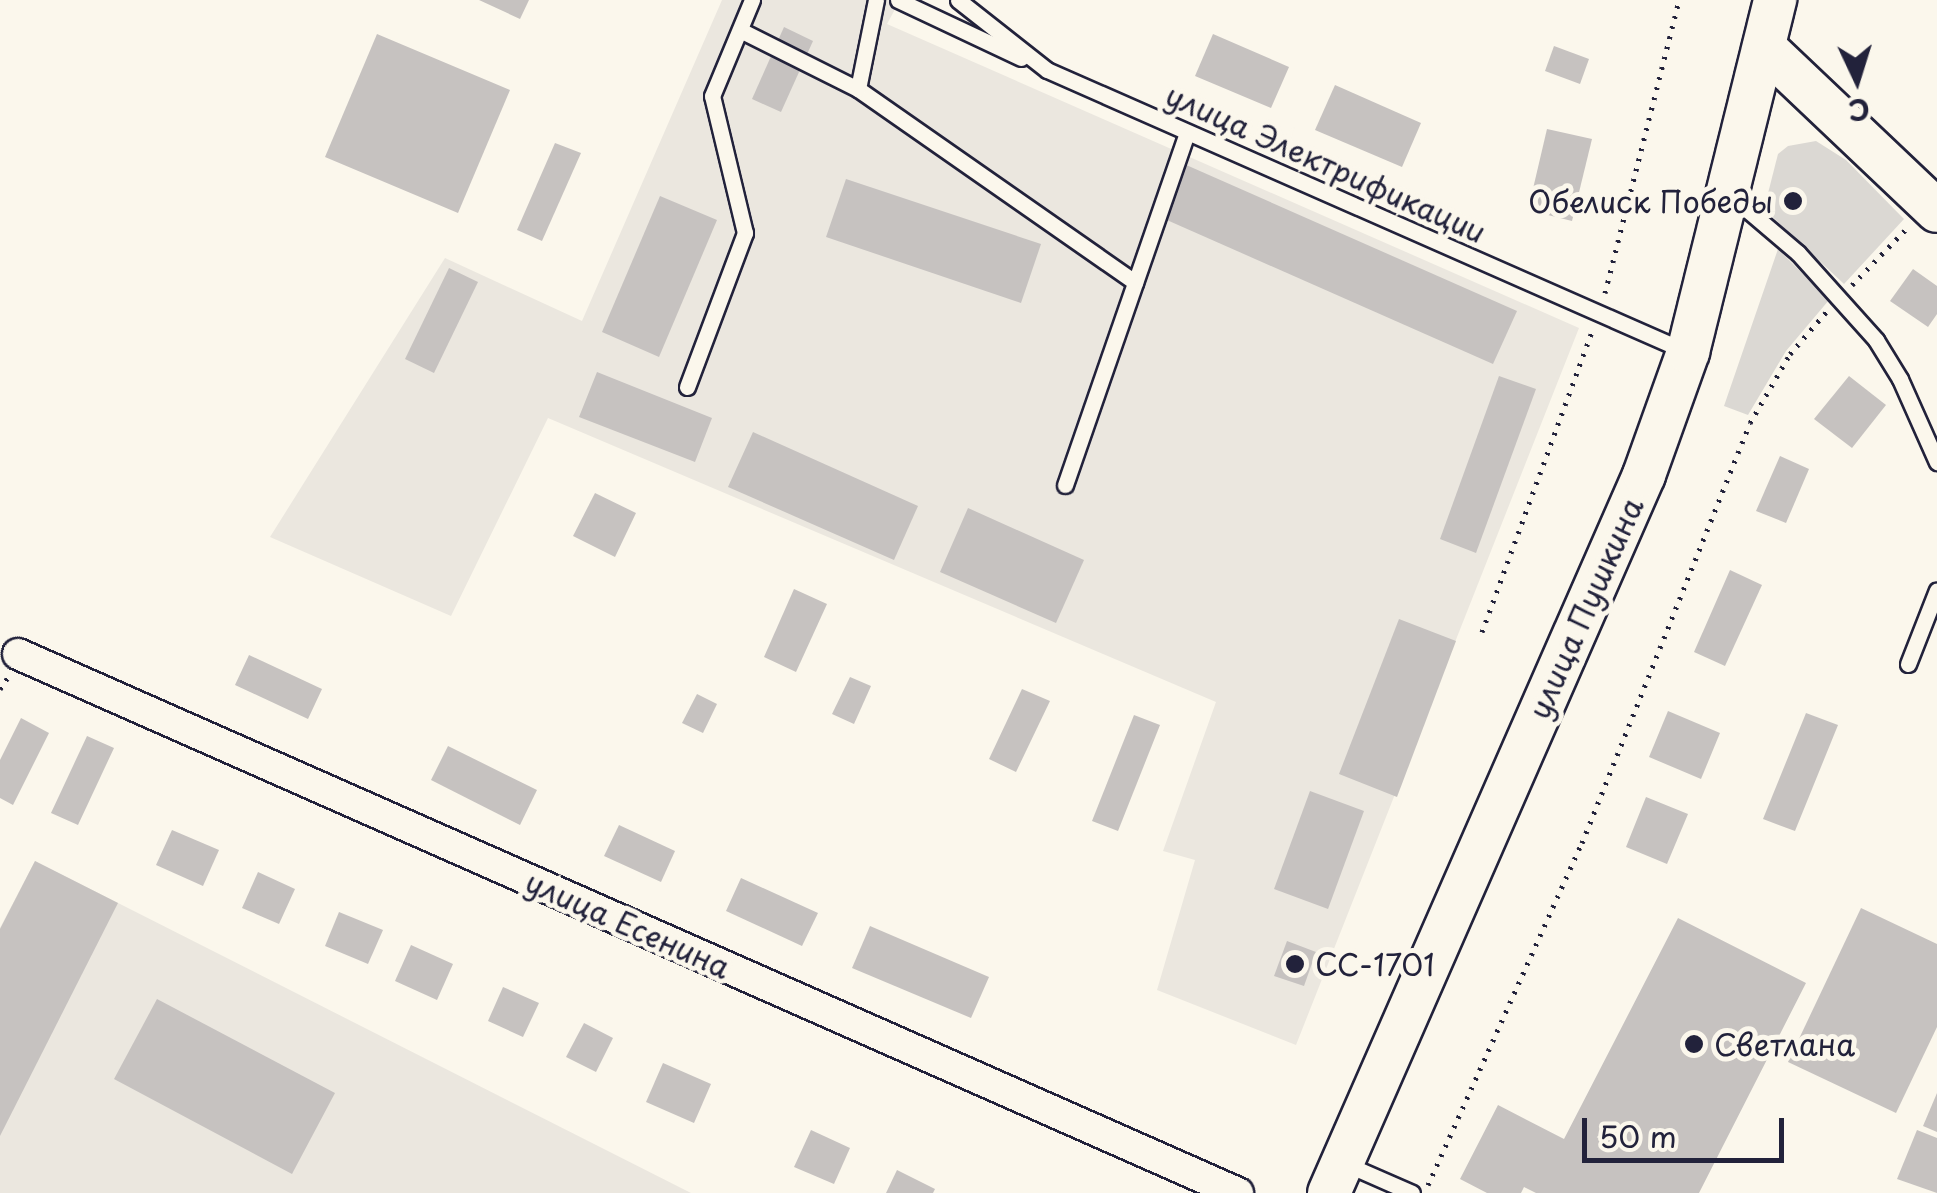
<!DOCTYPE html>
<meta charset="utf-8">
<style>
body{margin:0}
#map{position:relative;width:1937px;height:1193px;overflow:hidden;background:#fbf7ec;font-family:"Playpen Sans",sans-serif}
div>[style]{position:absolute}
.built>*{inset:0;background:#ebe7df}
.green>*{inset:0;background:#dbd8d3}
.building>*{inset:0;background:#c6c2c0}
.path>*{height:5px;margin-top:-2.5px;transform-origin:0;background:repeating-linear-gradient(90deg,#22223b 0 2.5px,transparent 0 10.5px)}
.roads{filter:drop-shadow(2px 0 #22223b) drop-shadow(-2px 0 #22223b) drop-shadow(0 2px #22223b) drop-shadow(0 -2px #22223b)}
.lane>*{height:15px;margin:-7.5px;padding:0 7.5px;transform-origin:7.5px;border-radius:7.5px;background:#fbf7ec}
.street>*{height:30px;margin:-15px;padding:0 15px;transform-origin:15px;border-radius:15px;background:#fbf7ec}
.secondary>*{height:42px;margin:-21px;padding:0 21px;transform-origin:21px;border-radius:21px;background:#fbf7ec}
.dots>*{width:28px;height:28px;translate:-50% -50%;box-sizing:border-box;border:5px solid #fbf7ec;border-radius:50%}
span{translate:-50% -50%;white-space:nowrap;text-align:center;line-height:1.15;-webkit-text-stroke:10px #fbf7ec;paint-order:stroke}
.street-label{font-size:30px;color:#22223b}
.poi-label{font-size:30px;color:#22223b}
.right{translate:-100% -50%;text-align:right}
.left{translate:0 -50%;text-align:left}
.north{position:absolute;left:1807px;top:30px;width:100px;height:100px;-webkit-text-stroke:8px #fbf7ec;paint-order:stroke;rotate:176deg;font-size:28px;font-weight:700;line-height:40px;text-align:center;color:#22223b}
.north::after{content:'';display:block;margin:auto;width:35px;height:45px;background:#22223b;clip-path:polygon(50% 0,100% 100%,50% 72%,0 100%)}
.scale{position:absolute;left:1582px;top:1118px;width:202px;height:45px;box-sizing:border-box;border:5px solid #22223b;border-top:0;padding-left:12px;font-size:30px;line-height:35px;white-space:nowrap;color:#22223b;-webkit-text-stroke:8px #fbf7ec;paint-order:stroke}
</style>
<div id="map">
<div class="built">
<i style="clip-path:polygon(722px 0,900px 0,887px 24px,1579px 328px,1296px 1045px,1157px 990px,1195px 860px,1163px 851px,1216px 702px,548px 418px,451px 616px,270px 537px,445px 258px,582px 321px)"></i>
<i style="clip-path:polygon(35px 861px,691px 1193px,0 1193px,0 928px)"></i>
</div>
<div class="green">
<i style="clip-path:polygon(1816px 141px,1846px 160px,1904px 219px,1844px 284px,1764px 209px,1778px 154px,1788px 146px)"></i>
<i style="clip-path:polygon(1778px 249px,1829px 300px,1786px 351px,1748px 415px,1724px 406px)"></i>
</div>
<div class="building">
<i style="clip-path:polygon(479px 0,529px 0,520px 19px)"></i>
<i style="clip-path:polygon(784px 27px,813px 41px,781px 112px,752px 99px)"></i>
<i style="clip-path:polygon(377px 34px,510px 90px,458px 213px,325px 157px)"></i>
<i style="clip-path:polygon(1213px 34px,1289px 67px,1271px 108px,1195px 76px)"></i>
<i style="clip-path:polygon(1554px 46px,1589px 59px,1580px 84px,1545px 71px)"></i>
<i style="clip-path:polygon(1335px 85px,1421px 123px,1402px 167px,1315px 130px)"></i>
<i style="clip-path:polygon(1547px 129px,1592px 139px,1572px 221px,1528px 210px)"></i>
<i style="clip-path:polygon(555px 143px,581px 153px,542px 241px,517px 230px)"></i>
<i style="clip-path:polygon(1184px 164px,1517px 311px,1493px 364px,1160px 217px)"></i>
<i style="clip-path:polygon(846px 179px,1041px 244px,1021px 303px,826px 237px)"></i>
<i style="clip-path:polygon(660px 196px,717px 220px,659px 357px,602px 332px)"></i>
<i style="clip-path:polygon(449px 268px,478px 282px,434px 373px,405px 359px)"></i>
<i style="clip-path:polygon(1913px 269px,1937px 286px,1937px 314px,1928px 327px,1890px 301px)"></i>
<i style="clip-path:polygon(597px 372px,712px 418px,695px 462px,579px 417px)"></i>
<i style="clip-path:polygon(1499px 376px,1536px 389px,1476px 553px,1440px 539px)"></i>
<i style="clip-path:polygon(1849px 376px,1886px 405px,1852px 448px,1814px 419px)"></i>
<i style="clip-path:polygon(753px 432px,918px 506px,894px 560px,728px 487px)"></i>
<i style="clip-path:polygon(1780px 456px,1809px 469px,1786px 523px,1756px 511px)"></i>
<i style="clip-path:polygon(595px 493px,636px 513px,615px 557px,573px 536px)"></i>
<i style="clip-path:polygon(968px 508px,1084px 560px,1056px 623px,940px 572px)"></i>
<i style="clip-path:polygon(1730px 570px,1762px 585px,1725px 666px,1694px 652px)"></i>
<i style="clip-path:polygon(794px 589px,827px 604px,796px 672px,764px 657px)"></i>
<i style="clip-path:polygon(1399px 619px,1456px 641px,1397px 797px,1339px 774px)"></i>
<i style="clip-path:polygon(249px 655px,322px 689px,308px 719px,235px 685px)"></i>
<i style="clip-path:polygon(850px 677px,871px 686px,854px 724px,832px 714px)"></i>
<i style="clip-path:polygon(1022px 689px,1050px 701px,1016px 772px,989px 759px)"></i>
<i style="clip-path:polygon(697px 694px,717px 704px,703px 733px,682px 723px)"></i>
<i style="clip-path:polygon(1668px 711px,1720px 733px,1701px 779px,1649px 757px)"></i>
<i style="clip-path:polygon(1806px 713px,1838px 725px,1795px 831px,1763px 819px)"></i>
<i style="clip-path:polygon(1134px 715px,1160px 725px,1118px 831px,1092px 821px)"></i>
<i style="clip-path:polygon(21px 718px,49px 733px,13px 805px,0 798px,0 760px)"></i>
<i style="clip-path:polygon(87px 736px,114px 748px,78px 825px,51px 813px)"></i>
<i style="clip-path:polygon(448px 746px,537px 790px,520px 825px,431px 780px)"></i>
<i style="clip-path:polygon(1310px 791px,1364px 811px,1328px 909px,1274px 889px)"></i>
<i style="clip-path:polygon(1646px 797px,1688px 814px,1667px 864px,1626px 847px)"></i>
<i style="clip-path:polygon(619px 825px,675px 851px,661px 882px,604px 856px)"></i>
<i style="clip-path:polygon(172px 830px,219px 850px,203px 886px,156px 865px)"></i>
<i style="clip-path:polygon(35px 861px,118px 903px,0 1136px,0 929px)"></i>
<i style="clip-path:polygon(258px 872px,295px 889px,279px 924px,242px 908px)"></i>
<i style="clip-path:polygon(741px 878px,818px 913px,802px 946px,726px 911px)"></i>
<i style="clip-path:polygon(1861px 908px,1937px 944px,1937px 1027px,1896px 1113px,1788px 1062px)"></i>
<i style="clip-path:polygon(339px 912px,383px 930px,368px 964px,325px 946px)"></i>
<i style="clip-path:polygon(1678px 918px,1806px 983px,1699px 1193px,1536px 1193px,1524px 1187px,1521px 1193px,1487px 1193px,1460px 1179px,1498px 1105px,1564px 1139px)"></i>
<i style="clip-path:polygon(870px 926px,989px 977px,971px 1018px,852px 968px)"></i>
<i style="clip-path:polygon(1287px 941px,1316px 952px,1304px 986px,1274px 976px)"></i>
<i style="clip-path:polygon(411px 945px,453px 964px,437px 1000px,395px 981px)"></i>
<i style="clip-path:polygon(503px 987px,539px 1003px,523px 1037px,488px 1021px)"></i>
<i style="clip-path:polygon(157px 999px,335px 1093px,292px 1174px,114px 1079px)"></i>
<i style="clip-path:polygon(584px 1023px,613px 1038px,596px 1072px,566px 1057px)"></i>
<i style="clip-path:polygon(663px 1063px,711px 1084px,694px 1123px,646px 1102px)"></i>
<i style="clip-path:polygon(1937px 1093px,1937px 1132px,1923px 1126px)"></i>
<i style="clip-path:polygon(811px 1130px,850px 1148px,834px 1184px,794px 1167px)"></i>
<i style="clip-path:polygon(1917px 1130px,1937px 1138px,1937px 1193px,1897px 1179px)"></i>
<i style="clip-path:polygon(897px 1170px,935px 1189px,933px 1193px,886px 1193px)"></i>
</div>
<div class="path">
<i style="left:1852px;top:285px;width:79px;rotate:-46deg"></i>
<i style="left:1605px;top:293px;width:302px;rotate:-75.8deg"></i>
<i style="left:1482px;top:632px;width:320px;rotate:-69.9deg"></i>
<i style="left:0;top:689px;width:14px;rotate:-56deg"></i>
<i style="left:1428px;top:1185px;width:375px;rotate:-65.8deg"></i>
<i style="left:1582px;top:843px;width:452px;rotate:-68.2deg"></i>
<i style="left:1750px;top:423px;width:80px;rotate:-59.9deg"></i>
<i style="left:1790px;top:354px;width:57px;rotate:-49.3deg"></i>
</div>
<div class="roads">
<div class="lane">
<i style="left:898px;top:0;width:136px;rotate:25.2deg"></i>
<i style="left:958px;top:0;width:113px;rotate:38.2deg"></i>
<i style="left:1047px;top:70px;width:697px;rotate:23.77deg"></i>
<i style="left:740px;top:30px;width:132px;rotate:26.6deg"></i>
<i style="left:858px;top:89px;width:338px;rotate:34.9deg"></i>
<i style="left:858px;top:89px;width:91px;rotate:-78.6deg"></i>
<i style="left:1731px;top:196px;width:88px;rotate:40.4deg"></i>
<i style="left:1798px;top:253px;width:117px;rotate:48.1deg"></i>
<i style="left:1876px;top:340px;width:46px;rotate:58.4deg"></i>
<i style="left:1900px;top:379px;width:91px;rotate:66deg"></i>
<i style="left:687px;top:387px;width:165px;rotate:-69.4deg"></i>
<i style="left:745px;top:233px;width:141px;rotate:-103.5deg"></i>
<i style="left:712px;top:96px;width:104px;rotate:-67.4deg"></i>
<i style="left:1065px;top:485px;width:373px;rotate:-70.9deg"></i>
<i style="left:1908px;top:664px;width:79px;rotate:-68.6deg"></i>
<i style="left:1346px;top:1164px;width:72px;rotate:23.7deg"></i>
</div>
<div class="street">
<i style="left:18px;top:654px;width:1334px;rotate:23.84deg"></i>
</div>
<div class="secondary">
<i style="left:1764px;top:47px;width:238px;rotate:43.5deg"></i>
<i style="left:1329px;top:1193px;width:784px;rotate:-66.31deg"></i>
<i style="left:1644px;top:475px;width:131px;rotate:-70.3deg"></i>
<i style="left:1688px;top:352px;width:363px;rotate:-76.1deg"></i>
</div>
</div>
<div class="dots">
<i style="left:1793px;top:201px;background:#22223b"></i>
<i style="left:1295px;top:964px;background:#22223b"></i>
<i style="left:1694px;top:1044px;background:#22223b"></i>
</div>
<div class="street-label">
<span style="left:1326px;top:163px;rotate:24deg">улица Электрификации</span>
<span style="left:1585px;top:608px;rotate:-66deg">улица Пушкина</span>
<span style="left:628px;top:924px;rotate:24deg">улица Есенина</span>
</div>
<div class="poi-label">
<span class="right" style="left:1773px;top:201px">Обелиск Победы</span>
<span class="left" style="left:1315px;top:964px">СС-1701</span>
<span class="left" style="left:1714px;top:1044px">Светлана</span>
</div>
<div class="north">С</div>
<div class="scale">50 m</div>
</div>
